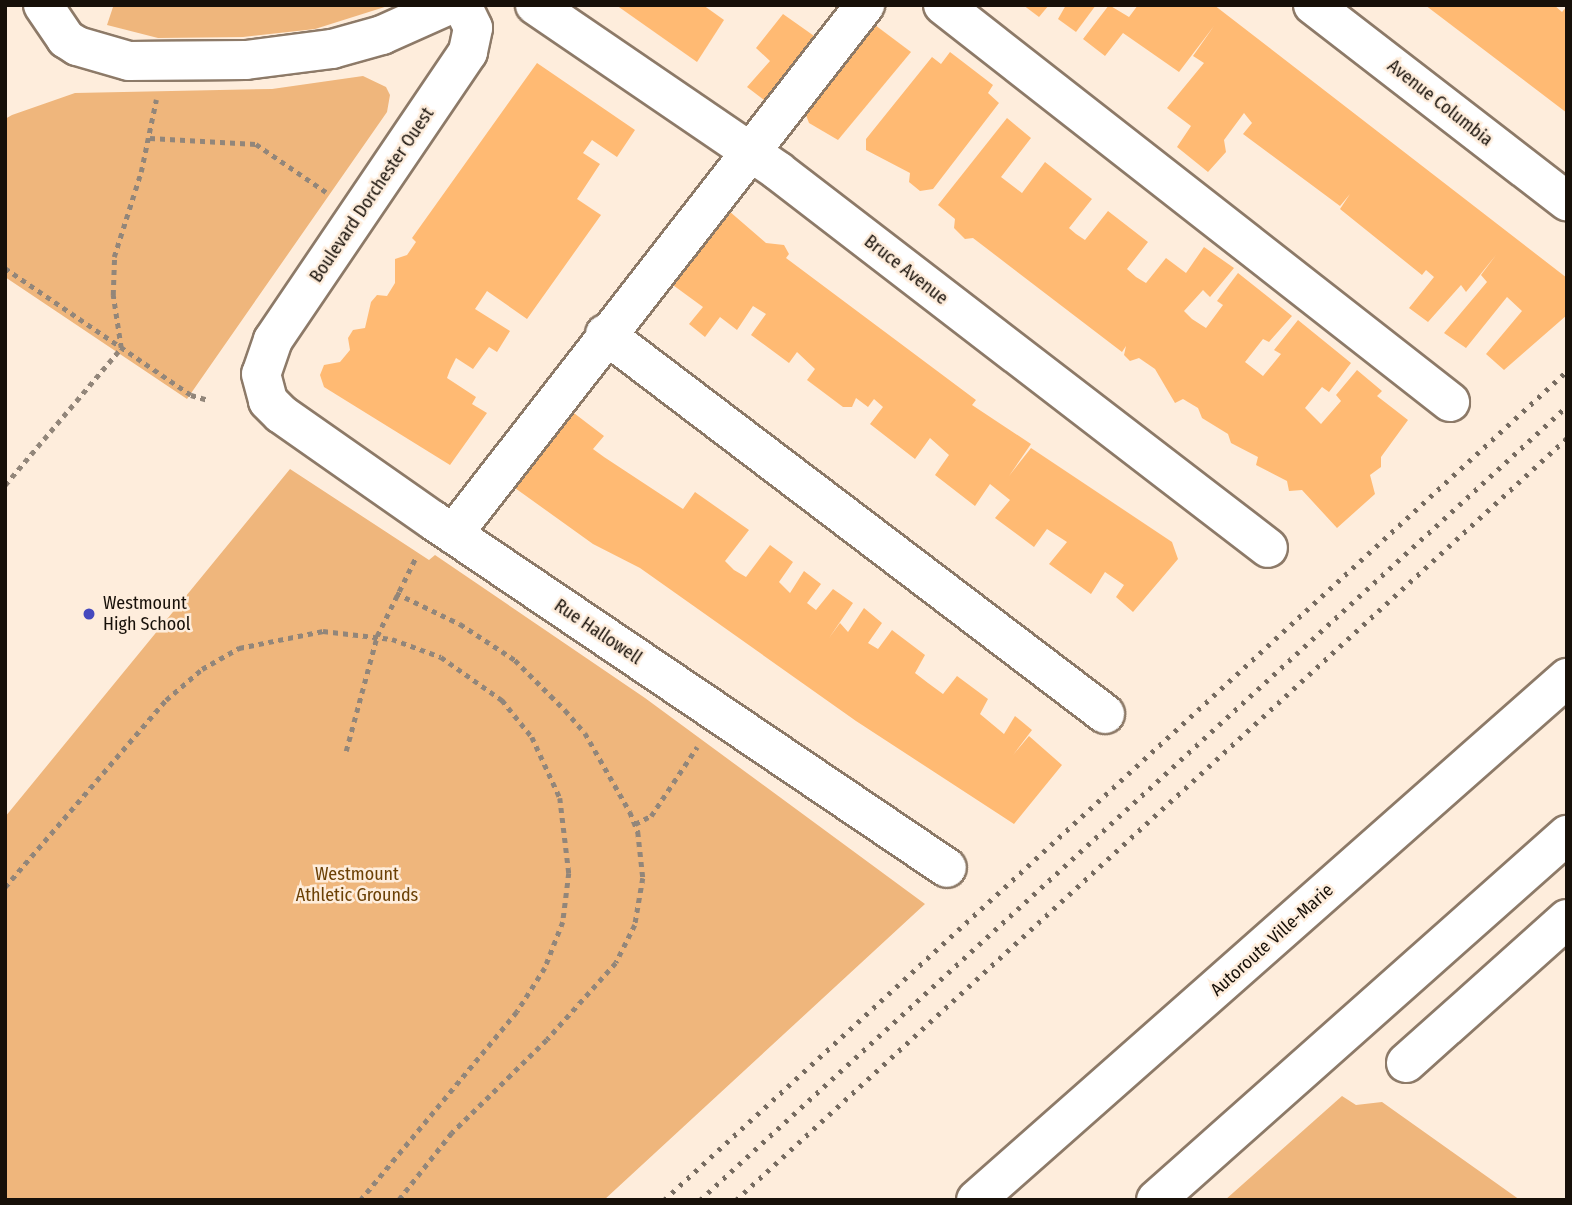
<!DOCTYPE html>
<style>
body{margin:0}
#map{position:relative;width:1572px;height:1205px;overflow:hidden;background:#feeddc;font-family:"Fira Sans Condensed",sans-serif}
div>[style]{position:absolute}
.green>*{inset:0;background:#efb67c}
.building>*{inset:0;background:#ffba73}
.path>*{height:4.5px;margin-top:-2.25px;transform-origin:0;background:repeating-linear-gradient(90deg,#92867a 0 5px,transparent 0 10px)}
.roads{filter:drop-shadow(2px 0 #8d7a68) drop-shadow(-2px 0 #8d7a68) drop-shadow(0 2px #8d7a68) drop-shadow(0 -2px #8d7a68)}
.minor>*{height:38px;margin:-19px;padding:0 19px;transform-origin:19px;border-radius:19px;background:#fff}
.major>*{height:38px;margin:-19px;padding:0 19px;transform-origin:19px;border-radius:19px;background:#fff}
.highway>*{height:38px;margin:-19px;padding:0 19px;transform-origin:19px;border-radius:19px;background:#fff}
.rail>*{height:5px;margin-top:-2.5px;transform-origin:0;background:repeating-linear-gradient(90deg,#766b60 0 3.5px,transparent 0 10.5px)}
.dots>*{width:19px;height:19px;translate:-50% -50%;box-sizing:border-box;border:4px solid #feeddc;border-radius:50%}
span{translate:-50% -50%;white-space:nowrap;text-align:center;line-height:1.15;-webkit-text-stroke:5px #feeddc;paint-order:stroke}
.street-label{font-size:18px;color:#171009}
.poi-label{font-size:18px;color:#171009}
.left{translate:0 -50%;text-align:left}
.park-label{font-size:18px;color:#6b4005}
.frame{position:absolute;inset:0;border:7px solid #171009;pointer-events:none}
</style>
<div id="map">
<div class="green">
<i style="clip-path:polygon(391px 5px,315px 29px,243px 37px,158px 38px,107px 25px,113px 7px)"></i>
<i style="clip-path:polygon(363px 76px,386px 87px,390px 95px,387px 112px,187px 399px,5px 277px,5px 119px,12px 115px,75px 93px,272px 89px)"></i>
<i style="clip-path:polygon(290px 469px,429px 560px,435px 555px,645px 698px,925px 904px,604px 1200px,5px 1200px,5px 817px)"></i>
<i style="clip-path:polygon(1342px 1096px,1356px 1105px,1382px 1102px,1520px 1200px,1225px 1200px)"></i>
</div>
<div class="building">
<i style="clip-path:polygon(616px 5px,703px 5px,724px 20px,697px 62px)"></i>
<i style="clip-path:polygon(1023px 5px,1049px 5px,1039px 17px)"></i>
<i style="clip-path:polygon(1066px 5px,1096px 5px,1076px 32px,1058px 19px)"></i>
<i style="clip-path:polygon(1109px 5px,1129px 17px,1138px 5px,1214px 5px,1567px 278px,1567px 315px,1504px 370px,1486px 354px,1522px 311px,1507px 297px,1466px 348px,1444px 333px,1487px 282px,1481px 275px,1496px 255px,1466px 292px,1461px 285px,1428px 322px,1409px 308px,1434px 277px,1426px 270px,1422px 275px,1340px 209px,1350px 194px,1340px 206px,1243px 134px,1252px 123px,1244px 113px,1224px 140px,1226px 152px,1208px 172px,1177px 147px,1191px 126px,1167px 108px,1204px 63px,1193px 56px,1214px 26px,1179px 72px,1123px 33px,1105px 56px,1083px 39px)"></i>
<i style="clip-path:polygon(1425px 5px,1554px 5px,1562px 12px,1567px 6px,1567px 113px)"></i>
<i style="clip-path:polygon(783px 14px,817px 38px,768px 103px,747px 87px,770px 61px,756px 48px)"></i>
<i style="clip-path:polygon(875px 25px,911px 52px,838px 140px,809px 123px,806px 115px)"></i>
<i style="clip-path:polygon(950px 52px,993px 85px,988px 93px,999px 103px,933px 189px,920px 191px,909px 182px,910px 173px,866px 150px,866px 139px,932px 57px,941px 64px)"></i>
<i style="clip-path:polygon(537px 63px,635px 130px,617px 157px,592px 140px,583px 153px,600px 164px,577px 199px,601px 215px,527px 319px,487px 291px,475px 309px,510px 331px,497px 352px,489px 347px,473px 369px,456px 358px,450px 370px,447px 378px,476px 397px,472px 404px,487px 413px,450px 465px,324px 387px,320px 375px,324px 365px,340px 362px,350px 350px,348px 338px,353px 330px,365px 328px,371px 302px,377px 295px,387px 296px,395px 283px,395px 259px,407px 255px,416px 242px,412px 238px)"></i>
<i style="clip-path:polygon(1007px 118px,1031px 138px,1001px 177px,1022px 193px,1045px 162px,1092px 199px,1069px 228px,1076px 234px,1085px 240px,1108px 211px,1148px 242px,1127px 269px,1136px 277px,1146px 283px,1166px 258px,1186px 273px,1204px 247px,1234px 268px,1210px 297px,1203px 290px,1184px 311px,1192px 319px,1206px 328px,1223px 305px,1217px 301px,1238px 273px,1292px 316px,1269px 342px,1263px 339px,1245px 362px,1263px 376px,1281px 354px,1274px 350px,1298px 320px,1351px 363px,1329px 392px,1322px 387px,1305px 408px,1321px 424px,1341px 401px,1336px 395px,1357px 370px,1382px 391px,1377px 396px,1408px 420px,1381px 457px,1381px 467px,1370px 475px,1375px 494px,1337px 528px,1302px 490px,1343px 438px,1302px 490px,1289px 491px,1287px 481px,1256px 465px,1258px 457px,1231px 443px,1228px 434px,1202px 418px,1198px 408px,1183px 399px,1175px 403px,1155px 369px,1139px 358px,1130px 361px,1124px 355px,1126px 346px,1122px 352px,973px 238px,965px 239px,954px 228px,955px 219px,938px 205px)"></i>
<i style="clip-path:polygon(729px 211px,766px 243px,784px 245px,789px 254px,786px 258px,976px 400px,972px 405px,1031px 444px,1009px 476px,1031px 448px,1172px 542px,1178px 559px,1133px 612px,1116px 597px,1124px 585px,1105px 572px,1091px 594px,1049px 564px,1067px 542px,1047px 529px,1034px 547px,995px 518px,1010px 500px,990px 484px,975px 506px,935px 475px,949px 455px,930px 438px,915px 459px,870px 424px,883px 407px,874px 399px,868px 407px,856px 398px,852px 407px,843px 407px,807px 380px,815px 369px,797px 352px,789px 363px,751px 335px,766px 314px,753px 306px,737px 330px,720px 317px,705px 337px,689px 324px,703px 307px,666px 280px)"></i>
<i style="clip-path:polygon(566px 407px,604px 436px,593px 449px,604px 457px,683px 509px,695px 492px,749px 530px,725px 561px,734px 570px,746px 577px,770px 545px,793px 562px,779px 582px,790px 593px,804px 571px,821px 584px,807px 603px,816px 610px,833px 589px,853px 603px,829px 638px,840px 623px,848px 632px,864px 608px,882px 623px,868px 643px,878px 649px,892px 630px,925px 655px,915px 673px,928px 683px,943px 694px,957px 676px,988px 699px,980px 714px,1004px 734px,1015px 716px,1032px 730px,1013px 755px,1029px 736px,1062px 765px,1014px 824px,856px 721px,640px 568px,593px 544px,508px 483px)"></i>
</div>
<div class="path">
<i style="left:150px;top:138px;width:106px;rotate:3.2deg"></i>
<i style="left:256px;top:144px;width:85px;rotate:34.4deg"></i>
<i style="left:5px;top:268px;width:225px;rotate:34.3deg"></i>
<i style="left:191px;top:395px;width:19px;rotate:16deg"></i>
<i style="left:5px;top:485px;width:180px;rotate:-49.7deg"></i>
<i style="left:121px;top:348px;width:54px;rotate:-98.6deg"></i>
<i style="left:113px;top:295px;width:38px;rotate:-88deg"></i>
<i style="left:114px;top:257px;width:89px;rotate:-72.4deg"></i>
<i style="left:141px;top:172px;width:74px;rotate:-78.2deg"></i>
<i style="left:396px;top:593px;width:71px;rotate:25.8deg"></i>
<i style="left:460px;top:624px;width:66px;rotate:33.2deg"></i>
<i style="left:515px;top:660px;width:71px;rotate:45deg"></i>
<i style="left:565px;top:710px;width:30px;rotate:49deg"></i>
<i style="left:585px;top:733px;width:91px;rotate:60.3deg"></i>
<i style="left:630px;top:812px;width:22px;rotate:68deg"></i>
<i style="left:638px;top:832px;width:46px;rotate:83.8deg"></i>
<i style="left:643px;top:878px;width:48px;rotate:99.7deg"></i>
<i style="left:635px;top:925px;width:42px;rotate:116.6deg"></i>
<i style="left:616px;top:963px;width:103px;rotate:131.9deg"></i>
<i style="left:547px;top:1040px;width:133px;rotate:135.6deg"></i>
<i style="left:452px;top:1133px;width:85px;rotate:128.3deg"></i>
<i style="left:346px;top:751px;width:119px;rotate:-74.9deg"></i>
<i style="left:377px;top:636px;width:88px;rotate:-63.7deg"></i>
<i style="left:635px;top:824px;width:18px;rotate:-27deg"></i>
<i style="left:651px;top:816px;width:83px;rotate:-56.3deg"></i>
<i style="left:5px;top:887px;width:247px;rotate:-49.3deg"></i>
<i style="left:166px;top:700px;width:48px;rotate:-40.7deg"></i>
<i style="left:202px;top:669px;width:43px;rotate:-29.6deg"></i>
<i style="left:239px;top:648px;width:86px;rotate:-11.4deg"></i>
<i style="left:323px;top:631px;width:69px;rotate:6.6deg"></i>
<i style="left:392px;top:639px;width:52px;rotate:20.2deg"></i>
<i style="left:441px;top:657px;width:75px;rotate:35.2deg"></i>
<i style="left:502px;top:700px;width:48px;rotate:51deg"></i>
<i style="left:532px;top:737px;width:67px;rotate:65.3deg"></i>
<i style="left:560px;top:798px;width:76px;rotate:83.2deg"></i>
<i style="left:569px;top:873px;width:49px;rotate:97deg"></i>
<i style="left:563px;top:922px;width:49px;rotate:111.4deg"></i>
<i style="left:545px;top:968px;width:52px;rotate:122.5deg"></i>
<i style="left:517px;top:1012px;width:244px;rotate:129.7deg"></i>
</div>
<div class="roads">
<div class="minor">
<i style="left:462px;top:5px;width:25px;rotate:64deg"></i>
<i style="left:473px;top:28px;width:25px;rotate:102deg"></i>
<i style="left:468px;top:52px;width:348px;rotate:124.1deg"></i>
<i style="left:273px;top:340px;width:36px;rotate:109deg"></i>
<i style="left:261px;top:374px;width:28px;rotate:75deg"></i>
<i style="left:268px;top:401px;width:18px;rotate:45deg"></i>
<i style="left:281px;top:414px;width:187px;rotate:35deg"></i>
<i style="left:434px;top:521px;width:619px;rotate:34.07deg"></i>
<i style="left:535px;top:5px;width:294px;rotate:34.3deg"></i>
<i style="left:778px;top:171px;width:618px;rotate:37.57deg"></i>
<i style="left:943px;top:5px;width:644px;rotate:38.06deg"></i>
<i style="left:1313px;top:5px;width:321px;rotate:37.7deg"></i>
<i style="left:605px;top:334px;width:628px;rotate:37.23deg"></i>
<i style="left:453px;top:534px;width:671px;rotate:-52.09deg"></i>
<i style="left:1406px;top:1063px;width:216px;rotate:-41.8deg"></i>
</div>
<div class="major">
<i style="left:43px;top:5px;width:41px;rotate:55.9deg"></i>
<i style="left:66px;top:39px;width:13px;rotate:32deg"></i>
<i style="left:77px;top:46px;width:54px;rotate:16.1deg"></i>
<i style="left:129px;top:61px;width:117px;rotate:-0.5deg"></i>
<i style="left:246px;top:60px;width:87px;rotate:-7.3deg"></i>
<i style="left:332px;top:49px;width:52px;rotate:-15.6deg"></i>
<i style="left:382px;top:35px;width:73px;rotate:-24.1deg"></i>
</div>
<div class="highway">
<i style="left:976px;top:1200px;width:789px;rotate:-41.45deg"></i>
<i style="left:1156px;top:1200px;width:550px;rotate:-41.61deg"></i>
</div>
</div>
<div class="rail">
<i style="left:664px;top:1200px;width:1226px;rotate:-42.55deg"></i>
<i style="left:700px;top:1200px;width:1176px;rotate:-42.48deg"></i>
<i style="left:736px;top:1200px;width:1127px;rotate:-42.52deg"></i>
</div>
<div class="dots">
<i style="left:89px;top:614px;background:#4649be"></i>
</div>
<div class="street-label">
<span style="left:1440px;top:103px;rotate:38deg">Avenue Columbia</span>
<span style="left:372px;top:195px;rotate:-56deg">Boulevard Dorchester Ouest</span>
<span style="left:906px;top:270px;rotate:38deg">Bruce Avenue</span>
<span style="left:598px;top:632px;rotate:34deg">Rue Hallowell</span>
<span style="left:1272px;top:940px;rotate:-42deg">Autoroute Ville-Marie</span>
</div>
<div class="poi-label">
<span class="left" style="left:103px;top:614px">Westmount<br>High School</span>
</div>
<div class="park-label">
<span style="left:357px;top:885px">Westmount<br>Athletic Grounds</span>
</div>
<div class="frame"></div>
</div>
